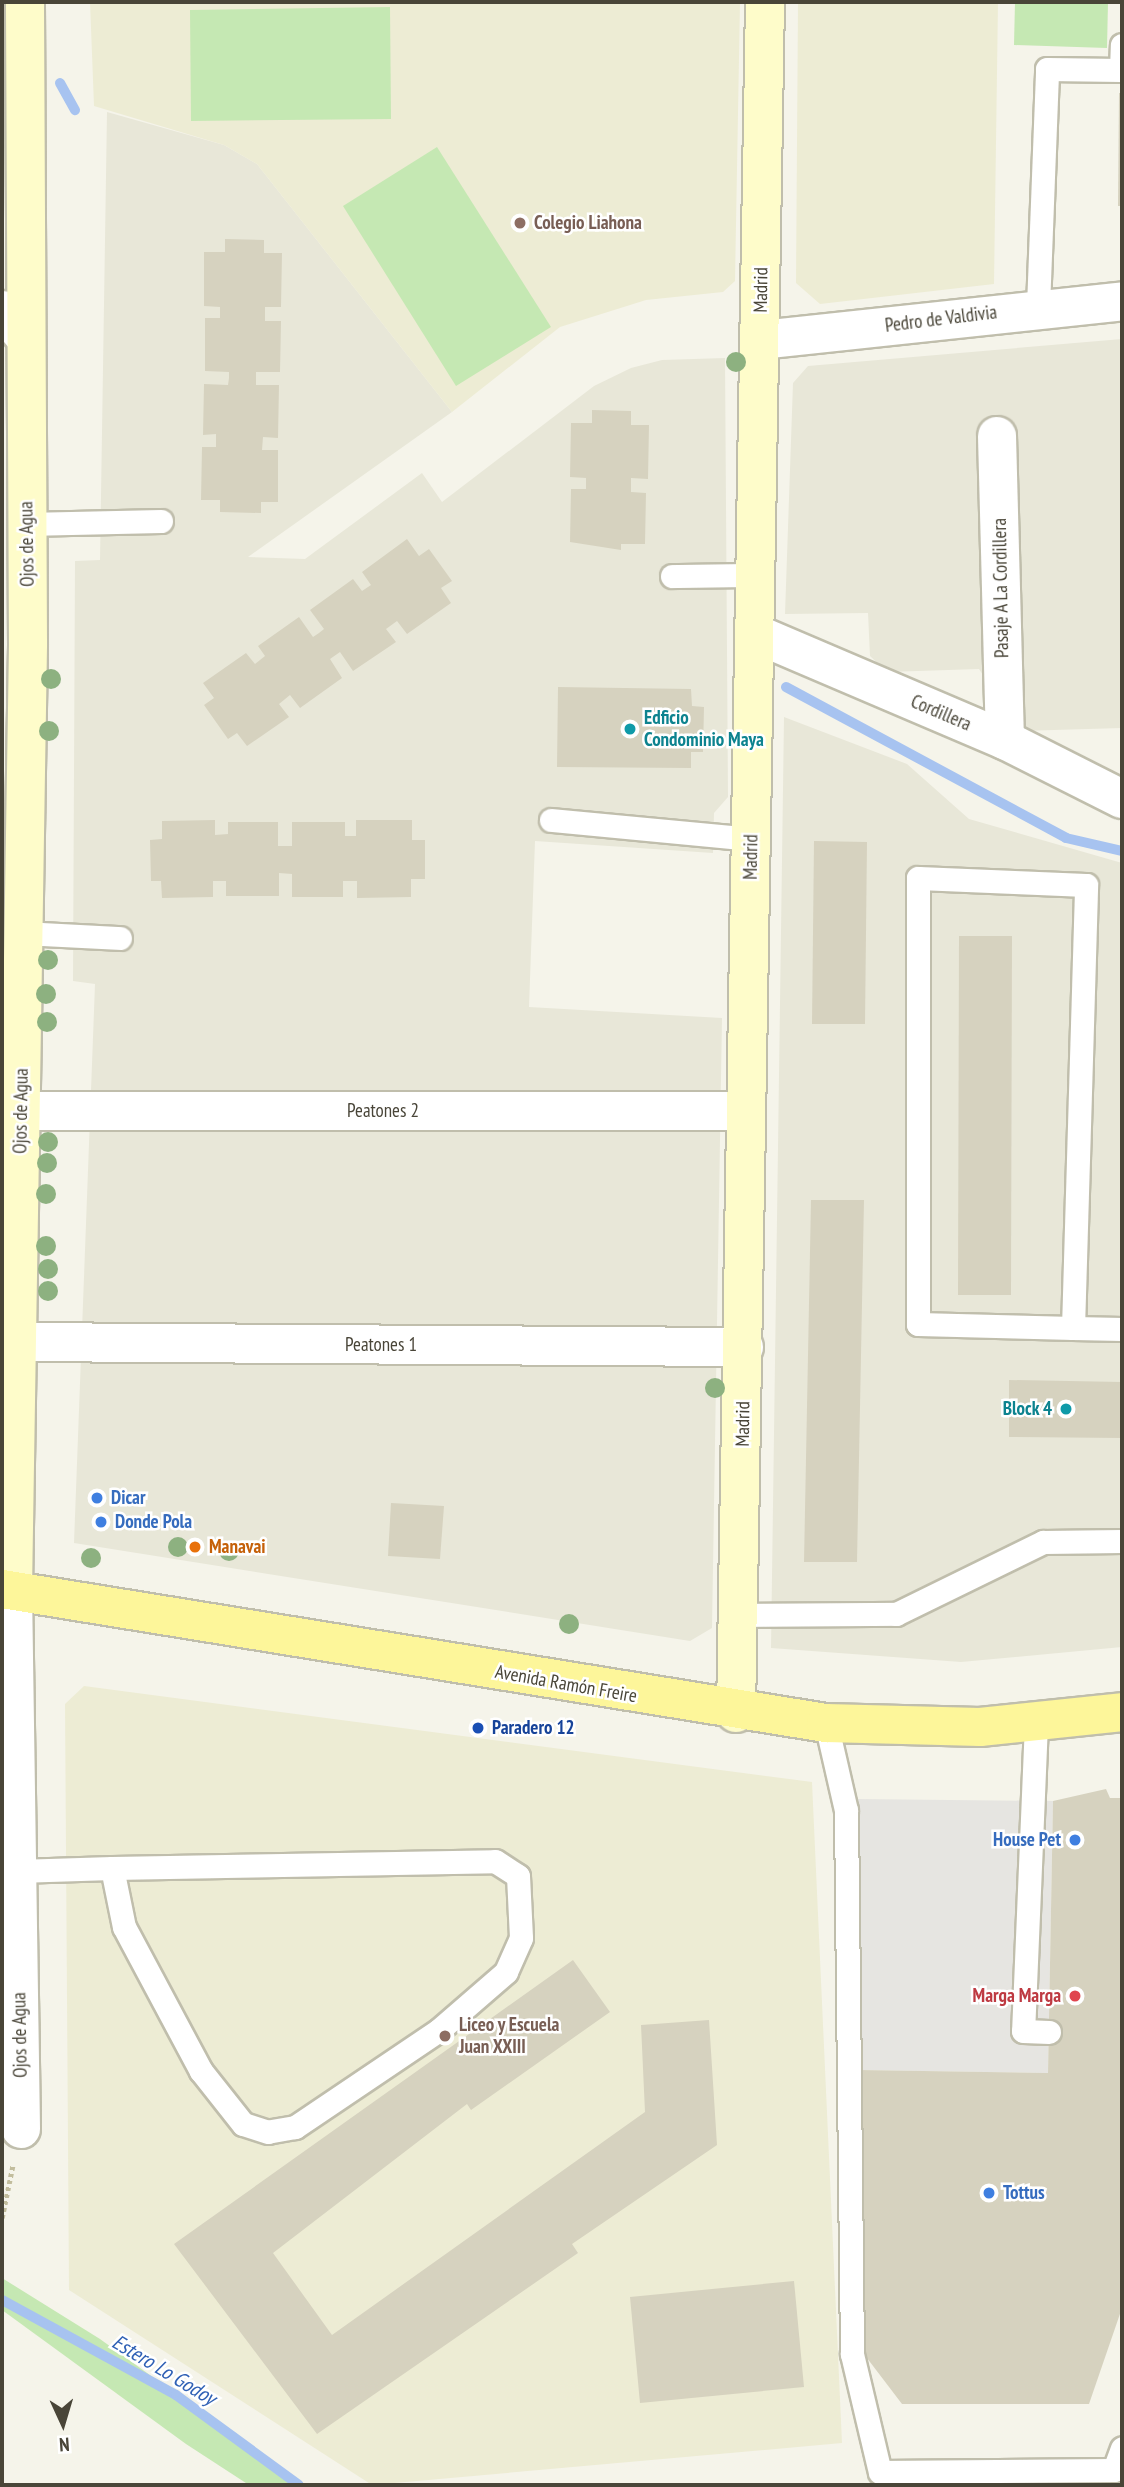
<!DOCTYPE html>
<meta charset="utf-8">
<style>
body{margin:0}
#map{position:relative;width:1124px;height:2487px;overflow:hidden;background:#f5f4ea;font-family:"PT Sans Narrow",sans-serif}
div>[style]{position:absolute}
.residential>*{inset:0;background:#e8e7d8}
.education>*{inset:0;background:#edecd4}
.green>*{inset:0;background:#c5e8b3}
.parking>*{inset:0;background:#e6e5e1}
.stream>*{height:10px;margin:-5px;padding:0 5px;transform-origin:5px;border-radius:5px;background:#a7c3f0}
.building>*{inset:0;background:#d6d2bf}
.path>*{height:4.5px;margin-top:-2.25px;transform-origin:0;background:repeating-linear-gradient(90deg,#c2bd9d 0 3.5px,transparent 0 7px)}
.roads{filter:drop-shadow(2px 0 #c0beac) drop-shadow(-2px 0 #c0beac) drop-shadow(0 2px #c0beac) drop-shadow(0 -2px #c0beac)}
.lane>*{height:23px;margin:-11.5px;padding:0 11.5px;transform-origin:11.5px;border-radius:11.5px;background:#fff}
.street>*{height:38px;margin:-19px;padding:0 19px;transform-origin:19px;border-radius:19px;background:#fff}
.secondary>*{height:38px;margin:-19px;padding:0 19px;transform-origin:19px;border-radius:19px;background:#fefcca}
.primary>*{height:38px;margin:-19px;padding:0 19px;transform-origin:19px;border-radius:19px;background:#fdf69a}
.trees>*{width:20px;height:20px;margin:-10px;border-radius:50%;background:#8db180}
.dots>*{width:19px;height:19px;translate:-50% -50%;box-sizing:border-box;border:4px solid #fff;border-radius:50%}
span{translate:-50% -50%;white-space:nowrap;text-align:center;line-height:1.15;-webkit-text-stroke:5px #fff;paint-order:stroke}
.education-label{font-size:19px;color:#785e54;font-weight:700}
.left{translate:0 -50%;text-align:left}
.street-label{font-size:19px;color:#494538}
.culture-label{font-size:19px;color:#0d838f;font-weight:700}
.right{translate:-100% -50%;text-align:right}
.shop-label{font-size:19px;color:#366cbe;font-weight:700}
.food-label{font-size:19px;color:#c56008;font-weight:700}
.transit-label{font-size:19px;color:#164399;font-weight:700}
.health-label{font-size:19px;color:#be3a42;font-weight:700}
.water-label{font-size:21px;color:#3061b5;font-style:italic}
.frame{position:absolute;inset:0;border:4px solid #494538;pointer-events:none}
.north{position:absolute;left:28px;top:2389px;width:70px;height:70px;-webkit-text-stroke:5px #fff;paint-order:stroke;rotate:176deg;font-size:19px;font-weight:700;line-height:28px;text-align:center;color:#494538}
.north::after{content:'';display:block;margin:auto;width:24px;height:32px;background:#494538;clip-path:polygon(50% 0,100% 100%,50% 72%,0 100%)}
</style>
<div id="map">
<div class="residential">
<i style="clip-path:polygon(107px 112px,224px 145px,257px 164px,452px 412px,248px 557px,305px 559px,422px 473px,442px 502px,594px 386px,631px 368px,662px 360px,725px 358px,728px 797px,714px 813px,713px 853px,535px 841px,529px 1007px,722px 1018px,712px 1628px,690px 1641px,74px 1543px,95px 984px,73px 981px,75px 561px,100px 560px)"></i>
<i style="clip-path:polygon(1122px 339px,1122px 728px,1020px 731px,979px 669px,887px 672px,870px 656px,868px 613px,785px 614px,793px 383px,808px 366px)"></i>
<i style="clip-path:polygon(784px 717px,907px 764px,969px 819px,1122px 863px,1122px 1647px,961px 1662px,771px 1648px)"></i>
</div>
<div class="education">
<i style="clip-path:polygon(90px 2px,740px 2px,735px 281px,723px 292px,646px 300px,560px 327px,452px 412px,257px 164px,224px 145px,94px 106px)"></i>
<i style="clip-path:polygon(798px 2px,998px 2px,994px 284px,820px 304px,796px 283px)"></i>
<i style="clip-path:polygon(84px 1686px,812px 1782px,842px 2443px,372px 2485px,69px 2290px,65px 1704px)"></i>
</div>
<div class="green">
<i style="clip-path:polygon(1015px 2px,1108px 2px,1107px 48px,1014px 45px)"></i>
<i style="clip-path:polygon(390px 7px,391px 119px,191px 121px,190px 10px)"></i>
<i style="clip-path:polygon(437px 147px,551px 327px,456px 386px,343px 206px)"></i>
<i style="clip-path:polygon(2px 2278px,100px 2339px,302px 2485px,249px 2485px,186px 2444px,2px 2310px)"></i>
</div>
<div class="parking">
<i style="clip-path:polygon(858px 1799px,1053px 1801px,1048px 2073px,859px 2070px)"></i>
</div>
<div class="stream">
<i style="left:60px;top:83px;width:31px;rotate:61deg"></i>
<i style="left:786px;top:687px;width:318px;rotate:28.3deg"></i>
<i style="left:1066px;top:838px;width:57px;rotate:13.1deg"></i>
<i style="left:2px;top:2300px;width:198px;rotate:28.6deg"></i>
<i style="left:176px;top:2395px;width:152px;rotate:36.2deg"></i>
</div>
<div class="building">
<i style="clip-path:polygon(1119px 93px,1122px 93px,1122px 206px,1118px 206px)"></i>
<i style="clip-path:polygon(225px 239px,264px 240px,264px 253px,282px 253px,281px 307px,265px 307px,265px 321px,281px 321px,280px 372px,256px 372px,256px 385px,279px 385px,278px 438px,263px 437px,262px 450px,278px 450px,278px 502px,261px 502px,261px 513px,220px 512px,220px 500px,201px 500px,202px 447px,216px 447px,216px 434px,203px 435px,204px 384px,228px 385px,229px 378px,229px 372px,205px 371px,205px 318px,220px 318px,220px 307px,204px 306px,204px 252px,225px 252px)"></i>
<i style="clip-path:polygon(592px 410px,631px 411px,631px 425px,649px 425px,648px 479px,631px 478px,631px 492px,646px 493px,645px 544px,621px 544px,621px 550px,570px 542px,571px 489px,586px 489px,586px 478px,570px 477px,571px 423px,592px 423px)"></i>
<i style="clip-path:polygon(407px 539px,419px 556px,429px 549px,452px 581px,441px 588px,451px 603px,407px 634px,397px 621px,386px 629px,396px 642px,353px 671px,340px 652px,330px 659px,342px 678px,300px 708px,290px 695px,279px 704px,289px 717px,247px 746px,237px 733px,228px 739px,204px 705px,214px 698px,203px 683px,246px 653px,255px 664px,265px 656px,258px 646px,299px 617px,313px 637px,319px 633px,324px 629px,310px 610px,353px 579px,362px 591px,371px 585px,362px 572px)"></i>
<i style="clip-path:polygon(558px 687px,691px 689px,692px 706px,704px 707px,703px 752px,691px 752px,691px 768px,557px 767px)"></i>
<i style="clip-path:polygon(215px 820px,215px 835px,228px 834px,228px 822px,278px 822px,278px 846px,292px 846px,292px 822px,345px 822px,345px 836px,356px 836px,356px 820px,412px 820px,412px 840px,425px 840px,425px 879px,411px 879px,411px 897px,357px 898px,357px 881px,343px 881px,343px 897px,292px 897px,292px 874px,279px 873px,279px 896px,226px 896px,226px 881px,213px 881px,213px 897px,162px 898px,161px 881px,151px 881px,150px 840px,162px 839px,162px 821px)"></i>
<i style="clip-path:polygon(814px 841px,867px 842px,865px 1024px,812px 1024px)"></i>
<i style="clip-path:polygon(959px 936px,1012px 936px,1011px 1295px,958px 1295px)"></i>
<i style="clip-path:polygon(811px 1200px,864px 1200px,857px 1562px,804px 1562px)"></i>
<i style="clip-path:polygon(1009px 1380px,1122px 1382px,1122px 1438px,1009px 1437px)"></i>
<i style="clip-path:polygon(391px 1503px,444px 1506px,440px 1559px,388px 1556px)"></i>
<i style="clip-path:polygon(1106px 1789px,1110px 1798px,1122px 1798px,1122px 2308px,1089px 2404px,902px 2404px,854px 2341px,859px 2070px,1048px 2073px,1053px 1801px)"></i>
<i style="clip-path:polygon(573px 1960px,610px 2012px,471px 2110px,467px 2104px,273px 2253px,332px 2335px,645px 2112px,641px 2025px,709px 2020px,717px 2145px,572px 2244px,578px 2253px,317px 2434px,174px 2244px)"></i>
<i style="clip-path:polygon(794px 2281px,804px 2387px,640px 2403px,630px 2297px)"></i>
</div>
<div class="path">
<i style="left:2px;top:2218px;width:55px;rotate:-78.5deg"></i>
</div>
<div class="roads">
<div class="lane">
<i style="left:1038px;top:307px;width:238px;rotate:-87.8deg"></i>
<i style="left:1047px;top:69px;width:74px;rotate:0.8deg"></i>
<i style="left:1121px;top:70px;width:25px;rotate:-88deg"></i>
<i style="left:26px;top:524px;width:135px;rotate:-1.3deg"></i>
<i style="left:672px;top:576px;width:82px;rotate:-0.7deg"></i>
<i style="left:551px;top:820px;width:201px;rotate:5.4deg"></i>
<i style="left:24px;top:933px;width:96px;rotate:3deg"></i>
<i style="left:1073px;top:1328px;width:443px;rotate:-88.3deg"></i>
<i style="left:1086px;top:885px;width:168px;rotate:-177.6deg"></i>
<i style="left:918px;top:878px;width:446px;rotate:90deg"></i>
<i style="left:918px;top:1324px;width:155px;rotate:1.5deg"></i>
<i style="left:1073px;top:1328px;width:49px;rotate:1.2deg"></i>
<i style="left:741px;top:1615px;width:155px;rotate:-0.4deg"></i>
<i style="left:896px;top:1614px;width:164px;rotate:-26.1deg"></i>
<i style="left:1043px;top:1542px;width:79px;rotate:-0.7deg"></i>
<i style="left:826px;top:1723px;width:89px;rotate:77.1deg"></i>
<i style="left:846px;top:1810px;width:544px;rotate:89.37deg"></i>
<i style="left:852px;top:2354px;width:121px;rotate:76.7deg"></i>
<i style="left:880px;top:2472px;width:234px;rotate:-0.5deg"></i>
<i style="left:1114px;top:2470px;width:23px;rotate:-70deg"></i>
<i style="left:1036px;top:1723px;width:308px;rotate:92.4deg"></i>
<i style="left:1023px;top:2031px;width:26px;rotate:2deg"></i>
<i style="left:17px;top:1871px;width:95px;rotate:-1.8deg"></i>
<i style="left:112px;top:1868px;width:383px;rotate:-1deg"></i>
<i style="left:495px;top:1861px;width:27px;rotate:33deg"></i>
<i style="left:518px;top:1876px;width:62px;rotate:87.2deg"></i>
<i style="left:521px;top:1938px;width:37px;rotate:114deg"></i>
<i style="left:506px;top:1972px;width:89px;rotate:139.1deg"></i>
<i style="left:439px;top:2030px;width:174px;rotate:146deg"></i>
<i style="left:295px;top:2127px;width:27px;rotate:170deg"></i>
<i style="left:268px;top:2132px;width:26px;rotate:-162deg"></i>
<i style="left:243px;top:2124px;width:68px;rotate:-128.4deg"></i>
<i style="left:201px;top:2071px;width:163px;rotate:-118.1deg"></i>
<i style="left:124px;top:1927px;width:60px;rotate:-101.5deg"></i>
</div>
<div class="street">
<i style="left:2px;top:310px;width:34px;rotate:50deg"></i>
<i style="left:760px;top:340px;width:364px;rotate:-6.1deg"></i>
<i style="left:997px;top:436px;width:304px;rotate:88.5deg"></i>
<i style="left:756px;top:634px;width:271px;rotate:23.1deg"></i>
<i style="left:1005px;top:740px;width:131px;rotate:26.8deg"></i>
<i style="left:21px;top:1111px;width:723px"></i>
<i style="left:19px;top:1342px;width:725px;rotate:0.4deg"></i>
<i style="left:13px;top:1590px;width:539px;rotate:89.15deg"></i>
</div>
<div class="secondary">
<i style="left:13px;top:1590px;width:947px;rotate:-89.09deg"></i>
<i style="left:28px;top:643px;width:641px;rotate:-90.27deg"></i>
<i style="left:736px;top:1713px;width:1711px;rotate:-89.03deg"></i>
</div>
<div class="primary">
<i style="left:2px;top:1589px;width:835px;rotate:9.24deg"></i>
<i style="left:826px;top:1723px;width:154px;rotate:1.5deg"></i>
<i style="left:980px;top:1727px;width:143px;rotate:-6deg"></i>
</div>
</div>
<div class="trees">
<i style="left:736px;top:362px"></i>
<i style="left:51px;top:679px"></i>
<i style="left:49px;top:731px"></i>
<i style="left:48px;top:960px"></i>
<i style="left:46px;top:994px"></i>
<i style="left:47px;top:1022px"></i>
<i style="left:48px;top:1142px"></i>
<i style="left:47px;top:1163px"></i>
<i style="left:46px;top:1194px"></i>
<i style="left:46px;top:1246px"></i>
<i style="left:48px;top:1269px"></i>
<i style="left:48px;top:1291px"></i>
<i style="left:715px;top:1388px"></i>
<i style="left:178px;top:1547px"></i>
<i style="left:229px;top:1551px"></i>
<i style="left:91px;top:1558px"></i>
<i style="left:569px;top:1624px"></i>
</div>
<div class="dots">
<i style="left:520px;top:223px;background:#8d6e63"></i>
<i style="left:630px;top:729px;background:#0f9aa8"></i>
<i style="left:1066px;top:1409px;background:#0f9aa8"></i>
<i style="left:97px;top:1498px;background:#3f7fe0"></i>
<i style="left:101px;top:1522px;background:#3f7fe0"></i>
<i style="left:195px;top:1547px;background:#e8710a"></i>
<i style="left:478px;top:1728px;background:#1a4fb4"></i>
<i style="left:1075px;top:1840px;background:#3f7fe0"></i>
<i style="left:1075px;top:1996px;background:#e0444e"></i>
<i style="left:445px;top:2036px;background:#8d6e63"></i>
<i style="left:989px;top:2193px;background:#3f7fe0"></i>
</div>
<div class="education-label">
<span class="left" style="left:534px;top:223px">Colegio Liahona</span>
<span class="left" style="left:459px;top:2036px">Liceo y Escuela<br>Juan XXIII</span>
</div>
<div class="street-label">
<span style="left:761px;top:290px;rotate:-89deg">Madrid</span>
<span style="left:941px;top:319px;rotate:-7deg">Pedro de Valdivia</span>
<span style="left:27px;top:544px;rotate:-91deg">Ojos de Agua</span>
<span style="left:1001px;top:588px;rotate:-91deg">Pasaje A La Cordillera</span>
<span style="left:941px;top:713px;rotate:23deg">Cordillera</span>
<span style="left:751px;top:857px;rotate:-89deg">Madrid</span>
<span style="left:21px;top:1111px;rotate:-89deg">Ojos de Agua</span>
<span style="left:383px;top:1111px">Peatones 2</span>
<span style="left:381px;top:1345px">Peatones 1</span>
<span style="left:743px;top:1424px;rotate:-89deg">Madrid</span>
<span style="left:566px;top:1684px;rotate:10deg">Avenida Ramón Freire</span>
<span style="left:20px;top:2035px;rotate:-91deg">Ojos de Agua</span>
</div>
<div class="culture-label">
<span class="left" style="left:644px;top:729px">Edficio<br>Condominio Maya</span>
<span class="right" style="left:1052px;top:1409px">Block 4</span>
</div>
<div class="shop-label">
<span class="left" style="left:111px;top:1498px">Dicar</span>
<span class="left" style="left:115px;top:1522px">Donde Pola</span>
<span class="right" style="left:1061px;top:1840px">House Pet</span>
<span class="left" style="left:1003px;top:2193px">Tottus</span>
</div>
<div class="food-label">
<span class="left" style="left:209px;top:1547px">Manavai</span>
</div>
<div class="transit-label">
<span class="left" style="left:492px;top:1728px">Paradero 12</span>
</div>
<div class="health-label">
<span class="right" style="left:1061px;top:1996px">Marga Marga</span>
</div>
<div class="water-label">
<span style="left:164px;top:2370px;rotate:31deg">Estero Lo Godoy</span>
</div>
<div class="frame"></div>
<div class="north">N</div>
</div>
